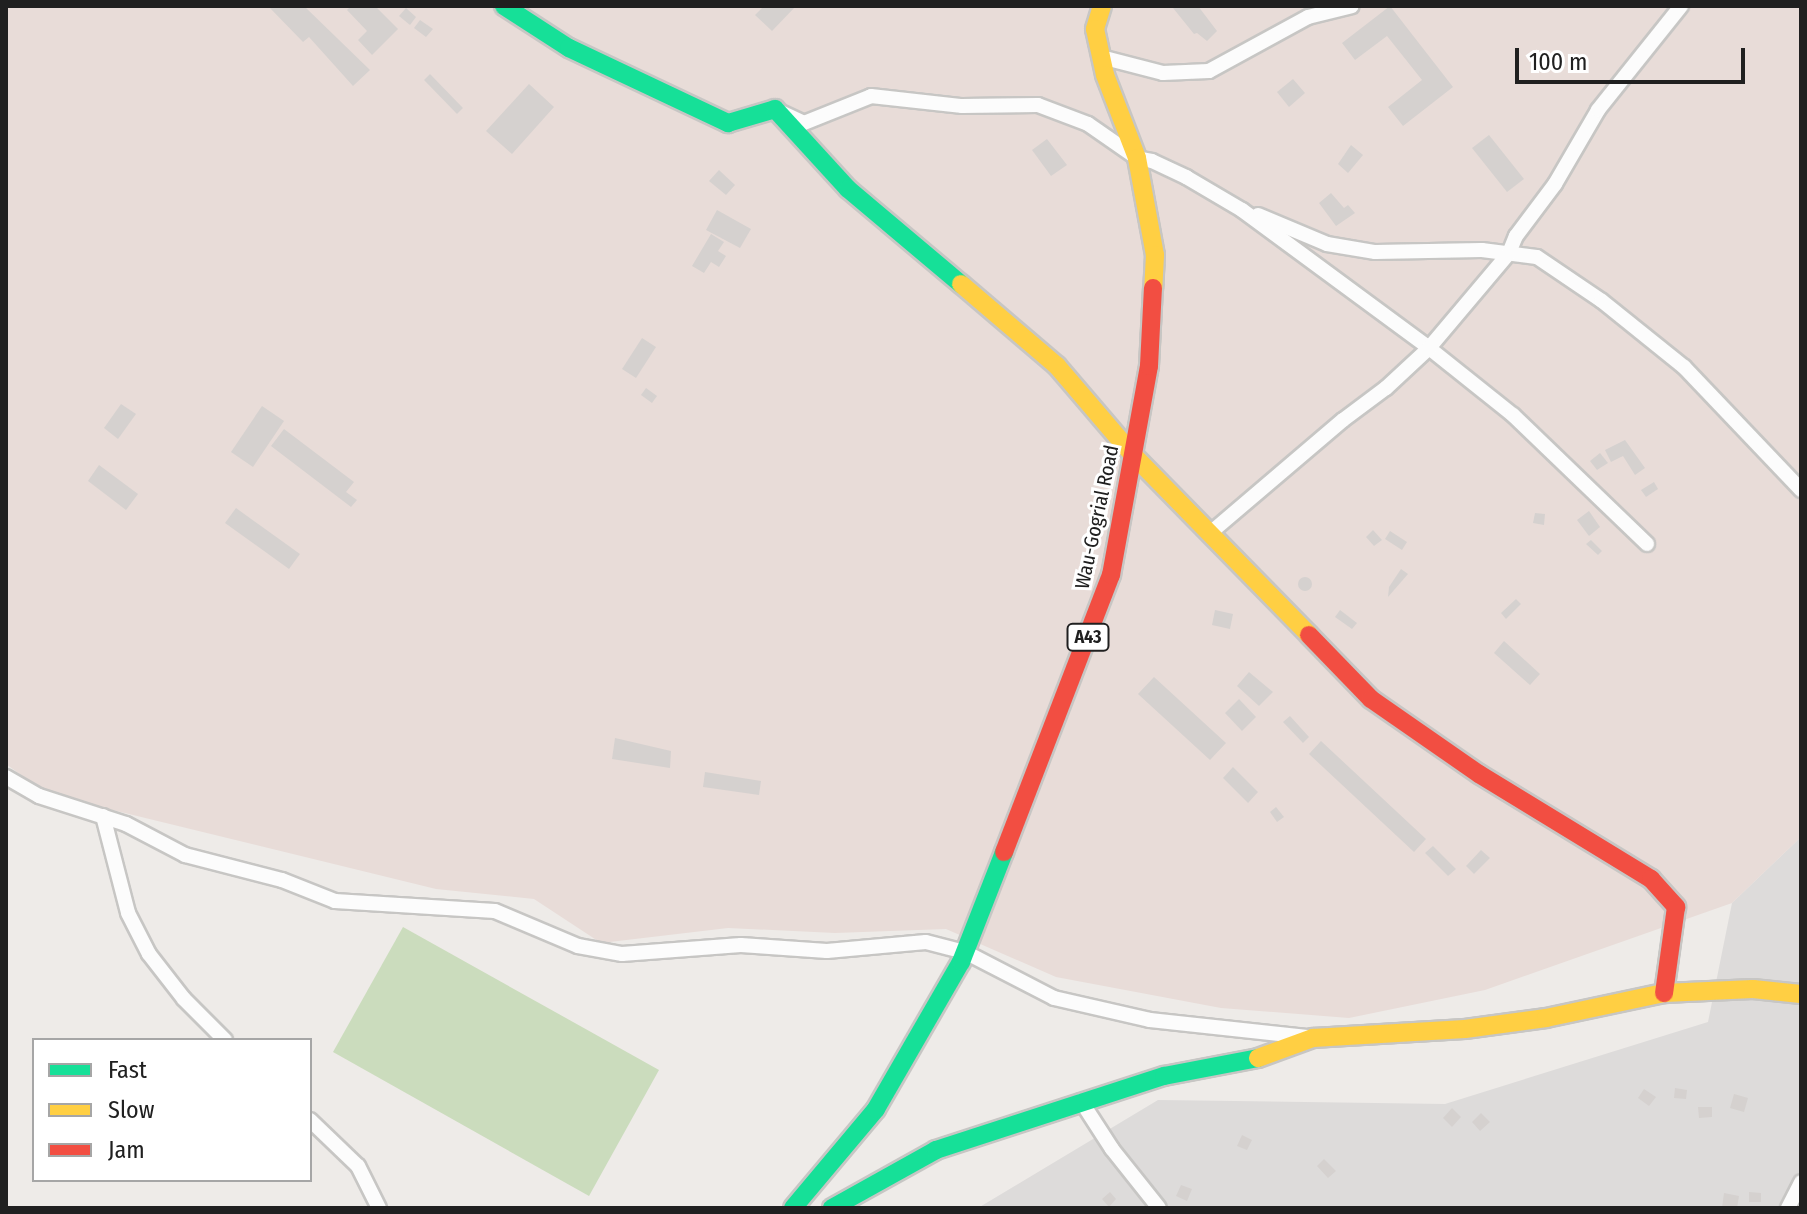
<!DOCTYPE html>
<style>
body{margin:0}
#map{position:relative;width:1807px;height:1214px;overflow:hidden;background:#eeebe8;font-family:"Fira Sans Condensed",sans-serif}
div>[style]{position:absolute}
.residential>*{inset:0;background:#dddbda}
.military>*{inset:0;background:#e8dcd8}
.forest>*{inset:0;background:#cbdcbd}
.building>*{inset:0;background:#d5d1cf}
.round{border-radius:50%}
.roads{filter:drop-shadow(2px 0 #c7c6c4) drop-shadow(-2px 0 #c7c6c4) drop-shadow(0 2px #c7c6c4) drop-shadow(0 -2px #c7c6c4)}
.street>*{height:14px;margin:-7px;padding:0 7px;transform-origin:7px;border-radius:7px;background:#fcfcfc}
.fast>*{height:18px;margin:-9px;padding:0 9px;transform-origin:9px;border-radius:9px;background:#16e098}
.slow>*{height:18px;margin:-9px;padding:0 9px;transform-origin:9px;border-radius:9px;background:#ffcf43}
.jam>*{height:18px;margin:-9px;padding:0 9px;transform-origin:9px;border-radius:9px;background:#f24e42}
span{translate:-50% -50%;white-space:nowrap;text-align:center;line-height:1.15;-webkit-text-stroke:6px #fff;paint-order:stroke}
.shield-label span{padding:2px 6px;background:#fff;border:2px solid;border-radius:6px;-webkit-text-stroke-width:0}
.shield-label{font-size:18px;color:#202020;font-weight:700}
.street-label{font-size:20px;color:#202020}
.frame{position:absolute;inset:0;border:8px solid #202020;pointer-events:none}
.legend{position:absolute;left:32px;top:1038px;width:280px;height:144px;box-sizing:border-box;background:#fff;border:2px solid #a6a6a6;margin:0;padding:10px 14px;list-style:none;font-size:24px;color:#202020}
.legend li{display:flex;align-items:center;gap:16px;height:40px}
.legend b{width:40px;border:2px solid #a6a6a6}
.scale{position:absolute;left:1515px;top:48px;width:230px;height:36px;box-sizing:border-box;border:4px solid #202020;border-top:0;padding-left:10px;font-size:24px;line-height:28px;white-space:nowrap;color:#202020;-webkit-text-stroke:6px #fff;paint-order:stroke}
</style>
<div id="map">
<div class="residential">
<i style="clip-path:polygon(1801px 837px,1801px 1208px,978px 1208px,1158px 1100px,1445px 1104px,1708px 1022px,1732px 903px)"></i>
</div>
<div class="military">
<i style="clip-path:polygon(6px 6px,1801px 6px,1801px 837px,1732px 903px,1485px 990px,1349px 1018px,1221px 1008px,1056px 977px,946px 929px,835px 933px,728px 928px,601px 943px,534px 899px,436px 889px,47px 794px,6px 764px)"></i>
</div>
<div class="forest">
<i style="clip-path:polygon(403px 927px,659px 1070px,589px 1196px,333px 1052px)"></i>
</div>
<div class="building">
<i style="clip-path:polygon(268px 6px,304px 6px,370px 70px,353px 86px,309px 37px,303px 42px)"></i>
<i style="clip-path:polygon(351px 6px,375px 6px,398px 29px,372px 55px,358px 40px,367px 31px,347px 10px)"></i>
<i style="clip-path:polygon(764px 6px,796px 6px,772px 31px,755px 15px)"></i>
<i style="clip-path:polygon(1175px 6px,1198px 6px,1217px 31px,1207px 41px,1197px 33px,1194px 34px,1173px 8px)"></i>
<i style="clip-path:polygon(1390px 6px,1453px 87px,1403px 126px,1388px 107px,1422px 80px,1387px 36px,1355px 60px,1342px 43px)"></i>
<i style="clip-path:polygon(406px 8px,416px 17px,410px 25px,399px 16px)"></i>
<i style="clip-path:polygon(420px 20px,433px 29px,426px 37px,414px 28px)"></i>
<i style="clip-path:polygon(430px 74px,463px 108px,457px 114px,424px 80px)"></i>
<i style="clip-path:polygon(1293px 79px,1305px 93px,1289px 107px,1277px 92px)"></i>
<i style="clip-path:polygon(529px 84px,554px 107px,512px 154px,486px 131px)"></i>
<i style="clip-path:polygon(1489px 135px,1524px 179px,1507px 192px,1472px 148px)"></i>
<i style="clip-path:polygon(1047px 139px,1067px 165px,1051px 176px,1032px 150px)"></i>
<i style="clip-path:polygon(1351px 145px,1363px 155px,1348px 173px,1338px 164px)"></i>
<i style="clip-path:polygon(719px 170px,735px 185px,726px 195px,709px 181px)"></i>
<i style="clip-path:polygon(1331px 193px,1344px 208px,1348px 205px,1355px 213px,1336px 226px,1319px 203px)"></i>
<i style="clip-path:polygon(717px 210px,751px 229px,740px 248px,706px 230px)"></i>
<i style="clip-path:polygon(711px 234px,724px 242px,718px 251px,726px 256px,719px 267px,711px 262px,704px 273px,692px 266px)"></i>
<i style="clip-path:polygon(642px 338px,656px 347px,636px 378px,622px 369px)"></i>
<i style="clip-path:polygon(646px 388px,657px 396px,652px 403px,641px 395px)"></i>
<i style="clip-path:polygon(121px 404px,136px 414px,118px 439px,104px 428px)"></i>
<i style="clip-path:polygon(262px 406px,284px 421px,253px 467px,231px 452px)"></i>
<i style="clip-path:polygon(284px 429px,354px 482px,346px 492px,357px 500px,351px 507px,271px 446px)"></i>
<i style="clip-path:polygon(1625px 440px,1645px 468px,1635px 475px,1623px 456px,1611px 462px,1605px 450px)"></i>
<i style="clip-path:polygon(1600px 453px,1608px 463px,1597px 470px,1590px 461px)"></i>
<i style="clip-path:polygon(99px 465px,138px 494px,126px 510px,88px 481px)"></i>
<i style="clip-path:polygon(1654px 482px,1658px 489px,1646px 497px,1641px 490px)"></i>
<i style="clip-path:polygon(236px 508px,300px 554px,289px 569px,225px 523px)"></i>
<i style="clip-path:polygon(1589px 511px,1600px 527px,1589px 536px,1577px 520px)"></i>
<i style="clip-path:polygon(1535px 513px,1545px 514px,1544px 525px,1533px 523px)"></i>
<i style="clip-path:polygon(1373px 530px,1382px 540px,1374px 546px,1366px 537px)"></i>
<i style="clip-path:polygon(1390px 531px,1407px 542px,1402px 550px,1385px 539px)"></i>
<i style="clip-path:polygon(1591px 540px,1602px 551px,1598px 555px,1586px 544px)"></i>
<i style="clip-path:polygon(1401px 569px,1408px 574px,1388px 597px,1389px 587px)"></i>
<i class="round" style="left:1298px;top:577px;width:14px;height:14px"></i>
<i style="clip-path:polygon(1516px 599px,1521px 604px,1506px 619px,1501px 613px)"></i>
<i style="clip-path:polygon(1215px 610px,1233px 614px,1230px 629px,1212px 625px)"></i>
<i style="clip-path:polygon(1340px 610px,1357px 623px,1352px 629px,1335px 617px)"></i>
<i style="clip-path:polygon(1504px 641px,1540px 674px,1530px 685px,1494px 653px)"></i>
<i style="clip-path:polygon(1249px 672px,1273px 692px,1259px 706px,1237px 686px)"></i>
<i style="clip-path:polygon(1154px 677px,1226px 743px,1210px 760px,1138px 694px)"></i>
<i style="clip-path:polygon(1239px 699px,1256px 717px,1242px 731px,1225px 713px)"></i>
<i style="clip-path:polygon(1290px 716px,1309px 737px,1303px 743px,1283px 722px)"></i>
<i style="clip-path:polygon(615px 738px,671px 751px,670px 768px,612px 759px)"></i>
<i style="clip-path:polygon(1321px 741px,1426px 839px,1414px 852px,1309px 754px)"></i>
<i style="clip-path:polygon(1233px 767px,1258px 792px,1248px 803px,1223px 778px)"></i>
<i style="clip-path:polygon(705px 772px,761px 781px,759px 795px,703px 787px)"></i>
<i style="clip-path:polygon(1276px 807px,1284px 817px,1277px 822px,1270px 812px)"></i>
<i style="clip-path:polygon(1433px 846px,1456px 869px,1448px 876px,1425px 853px)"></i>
<i style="clip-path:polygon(1481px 850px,1490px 858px,1474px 874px,1466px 866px)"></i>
<i style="clip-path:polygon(1675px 1088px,1687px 1090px,1686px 1099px,1674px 1098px)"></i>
<i style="clip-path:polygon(1644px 1089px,1656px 1097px,1649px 1106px,1638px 1098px)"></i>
<i style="clip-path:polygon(1734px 1094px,1748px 1098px,1744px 1112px,1730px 1108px)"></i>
<i style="clip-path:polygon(1698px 1107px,1712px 1107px,1712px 1117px,1699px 1118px)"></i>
<i style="clip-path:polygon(1452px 1108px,1461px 1117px,1452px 1127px,1443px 1118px)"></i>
<i style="clip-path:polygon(1481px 1113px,1490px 1122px,1480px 1131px,1472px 1122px)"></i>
<i style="clip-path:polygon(1242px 1135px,1252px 1140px,1247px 1150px,1237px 1146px)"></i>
<i style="clip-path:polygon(1324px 1159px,1336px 1171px,1328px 1178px,1317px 1166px)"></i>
<i style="clip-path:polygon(1181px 1185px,1192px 1189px,1187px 1201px,1176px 1196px)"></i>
<i style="clip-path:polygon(1110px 1192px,1116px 1199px,1109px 1207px,1102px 1199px)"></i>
<i style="clip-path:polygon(1749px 1192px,1761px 1193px,1761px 1202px,1749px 1202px)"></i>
<i style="clip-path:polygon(1724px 1193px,1739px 1196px,1737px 1208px,1722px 1208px)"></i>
</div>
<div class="roads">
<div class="street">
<i style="left:1101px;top:57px;width:64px;rotate:14.5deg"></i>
<i style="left:1163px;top:73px;width:46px;rotate:-2.5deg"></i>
<i style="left:1209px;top:71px;width:113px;rotate:-28.6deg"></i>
<i style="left:1308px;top:17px;width:45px;rotate:-14deg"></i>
<i style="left:783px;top:113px;width:23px;rotate:25deg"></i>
<i style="left:804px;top:123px;width:72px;rotate:-21.9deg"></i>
<i style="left:871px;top:96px;width:92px;rotate:6.3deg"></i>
<i style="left:962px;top:106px;width:76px;rotate:-0.8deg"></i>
<i style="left:1038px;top:105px;width:53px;rotate:20.8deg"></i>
<i style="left:1088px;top:124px;width:60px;rotate:34.8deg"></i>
<i style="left:1137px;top:158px;width:15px;rotate:11deg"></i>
<i style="left:1152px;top:161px;width:38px;rotate:25deg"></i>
<i style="left:1186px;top:177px;width:65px;rotate:30.5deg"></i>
<i style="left:1242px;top:210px;width:232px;rotate:36.4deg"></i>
<i style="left:1429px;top:348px;width:107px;rotate:38.6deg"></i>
<i style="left:1513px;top:415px;width:186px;rotate:43.9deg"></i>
<i style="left:1258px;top:215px;width:75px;rotate:22.8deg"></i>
<i style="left:1327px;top:244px;width:49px;rotate:9.5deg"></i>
<i style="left:1375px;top:252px;width:107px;rotate:-1.1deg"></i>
<i style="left:1482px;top:250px;width:55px;rotate:7.3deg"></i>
<i style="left:1537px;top:257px;width:78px;rotate:34.1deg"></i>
<i style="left:1602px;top:301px;width:105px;rotate:38.8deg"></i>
<i style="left:1684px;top:367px;width:170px;rotate:46.4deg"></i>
<i style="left:1209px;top:534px;width:176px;rotate:-40.4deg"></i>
<i style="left:1343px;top:420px;width:54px;rotate:-36.7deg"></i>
<i style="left:1386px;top:388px;width:59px;rotate:-42.9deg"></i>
<i style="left:1429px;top:348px;width:124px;rotate:-49.9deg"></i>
<i style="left:1509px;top:253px;width:18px;rotate:-68deg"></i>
<i style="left:1516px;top:236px;width:65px;rotate:-53.1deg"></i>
<i style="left:1555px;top:184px;width:86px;rotate:-59.8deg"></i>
<i style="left:1598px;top:110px;width:133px;rotate:-51.4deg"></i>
<i style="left:6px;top:777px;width:38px;rotate:30deg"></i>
<i style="left:39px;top:796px;width:91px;rotate:17.8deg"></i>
<i style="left:126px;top:824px;width:67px;rotate:27.7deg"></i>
<i style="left:185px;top:855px;width:100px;rotate:14.5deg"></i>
<i style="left:282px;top:880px;width:57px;rotate:21.6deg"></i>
<i style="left:335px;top:901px;width:160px;rotate:3.6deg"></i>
<i style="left:495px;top:911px;width:90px;rotate:22.9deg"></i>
<i style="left:578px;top:946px;width:45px;rotate:10.3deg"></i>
<i style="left:622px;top:954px;width:119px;rotate:-4.3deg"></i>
<i style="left:741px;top:945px;width:86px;rotate:4deg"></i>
<i style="left:827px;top:951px;width:99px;rotate:-5.2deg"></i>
<i style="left:926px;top:942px;width:40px;rotate:14.4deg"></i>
<i style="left:965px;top:952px;width:100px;rotate:27.3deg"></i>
<i style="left:1054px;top:998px;width:98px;rotate:12.9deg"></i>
<i style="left:1150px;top:1020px;width:158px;rotate:6.2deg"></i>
<i style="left:103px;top:816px;width:100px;rotate:75.5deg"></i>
<i style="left:128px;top:913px;width:46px;rotate:62.9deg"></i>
<i style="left:149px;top:954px;width:57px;rotate:52.1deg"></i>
<i style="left:184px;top:999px;width:58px;rotate:45deg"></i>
<i style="left:1081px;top:1101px;width:57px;rotate:57.1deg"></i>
<i style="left:1112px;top:1149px;width:75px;rotate:51.5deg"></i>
<i style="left:310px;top:1120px;width:66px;rotate:43.8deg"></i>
<i style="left:358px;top:1166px;width:47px;rotate:63.4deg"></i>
<i style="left:1788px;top:1208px;width:29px;rotate:-63deg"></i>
</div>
<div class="fast">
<i style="left:504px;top:6px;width:77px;rotate:32.9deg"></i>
<i style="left:569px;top:48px;width:176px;rotate:25.3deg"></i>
<i style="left:728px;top:123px;width:49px;rotate:-16.6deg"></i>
<i style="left:775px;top:109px;width:108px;rotate:47.6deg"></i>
<i style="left:848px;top:189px;width:148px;rotate:40.1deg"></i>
<i style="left:793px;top:1208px;width:129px;rotate:-50deg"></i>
<i style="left:876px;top:1109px;width:170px;rotate:-60deg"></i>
<i style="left:961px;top:962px;width:118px;rotate:-68.6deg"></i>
<i style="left:832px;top:1208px;width:119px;rotate:-29.1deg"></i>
<i style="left:936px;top:1150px;width:240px;rotate:-18deg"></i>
<i style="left:1164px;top:1076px;width:96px;rotate:-10.8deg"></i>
</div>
<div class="slow">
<i style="left:1102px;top:6px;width:24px;rotate:107deg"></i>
<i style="left:1095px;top:29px;width:47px;rotate:77.7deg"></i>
<i style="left:1105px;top:75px;width:89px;rotate:68.9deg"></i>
<i style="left:1137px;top:158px;width:99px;rotate:79.5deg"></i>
<i style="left:1155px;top:255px;width:33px;rotate:93deg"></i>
<i style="left:961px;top:284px;width:126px;rotate:40.5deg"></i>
<i style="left:1057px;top:366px;width:117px;rotate:49.5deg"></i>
<i style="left:1133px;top:455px;width:252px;rotate:45.6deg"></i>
<i style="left:1258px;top:1058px;width:59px;rotate:-20deg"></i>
<i style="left:1313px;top:1038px;width:152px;rotate:-3.4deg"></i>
<i style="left:1465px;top:1029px;width:82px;rotate:-7.7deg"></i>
<i style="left:1546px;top:1018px;width:121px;rotate:-12deg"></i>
<i style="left:1664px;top:993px;width:89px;rotate:-2.6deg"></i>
<i style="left:1753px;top:989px;width:48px;rotate:5.9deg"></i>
</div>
<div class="jam">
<i style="left:1309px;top:635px;width:89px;rotate:45.9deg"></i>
<i style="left:1371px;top:699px;width:131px;rotate:34.8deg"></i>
<i style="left:1479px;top:774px;width:202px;rotate:31.4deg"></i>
<i style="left:1651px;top:879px;width:38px;rotate:48deg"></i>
<i style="left:1676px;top:907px;width:87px;rotate:97.9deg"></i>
<i style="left:1004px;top:852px;width:297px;rotate:-68.9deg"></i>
<i style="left:1111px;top:575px;width:212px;rotate:-79.7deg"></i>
<i style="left:1149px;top:366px;width:78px;rotate:-87.1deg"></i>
</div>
</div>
<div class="shield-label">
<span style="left:1088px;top:637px">A43</span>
</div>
<div class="street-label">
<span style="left:1097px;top:517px;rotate:-78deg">Wau-Gogrial Road</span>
</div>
<div class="frame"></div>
<ul class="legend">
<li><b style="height:10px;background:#16e098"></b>Fast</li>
<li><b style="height:10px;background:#ffcf43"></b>Slow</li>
<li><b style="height:10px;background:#f24e42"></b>Jam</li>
</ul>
<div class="scale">100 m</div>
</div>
